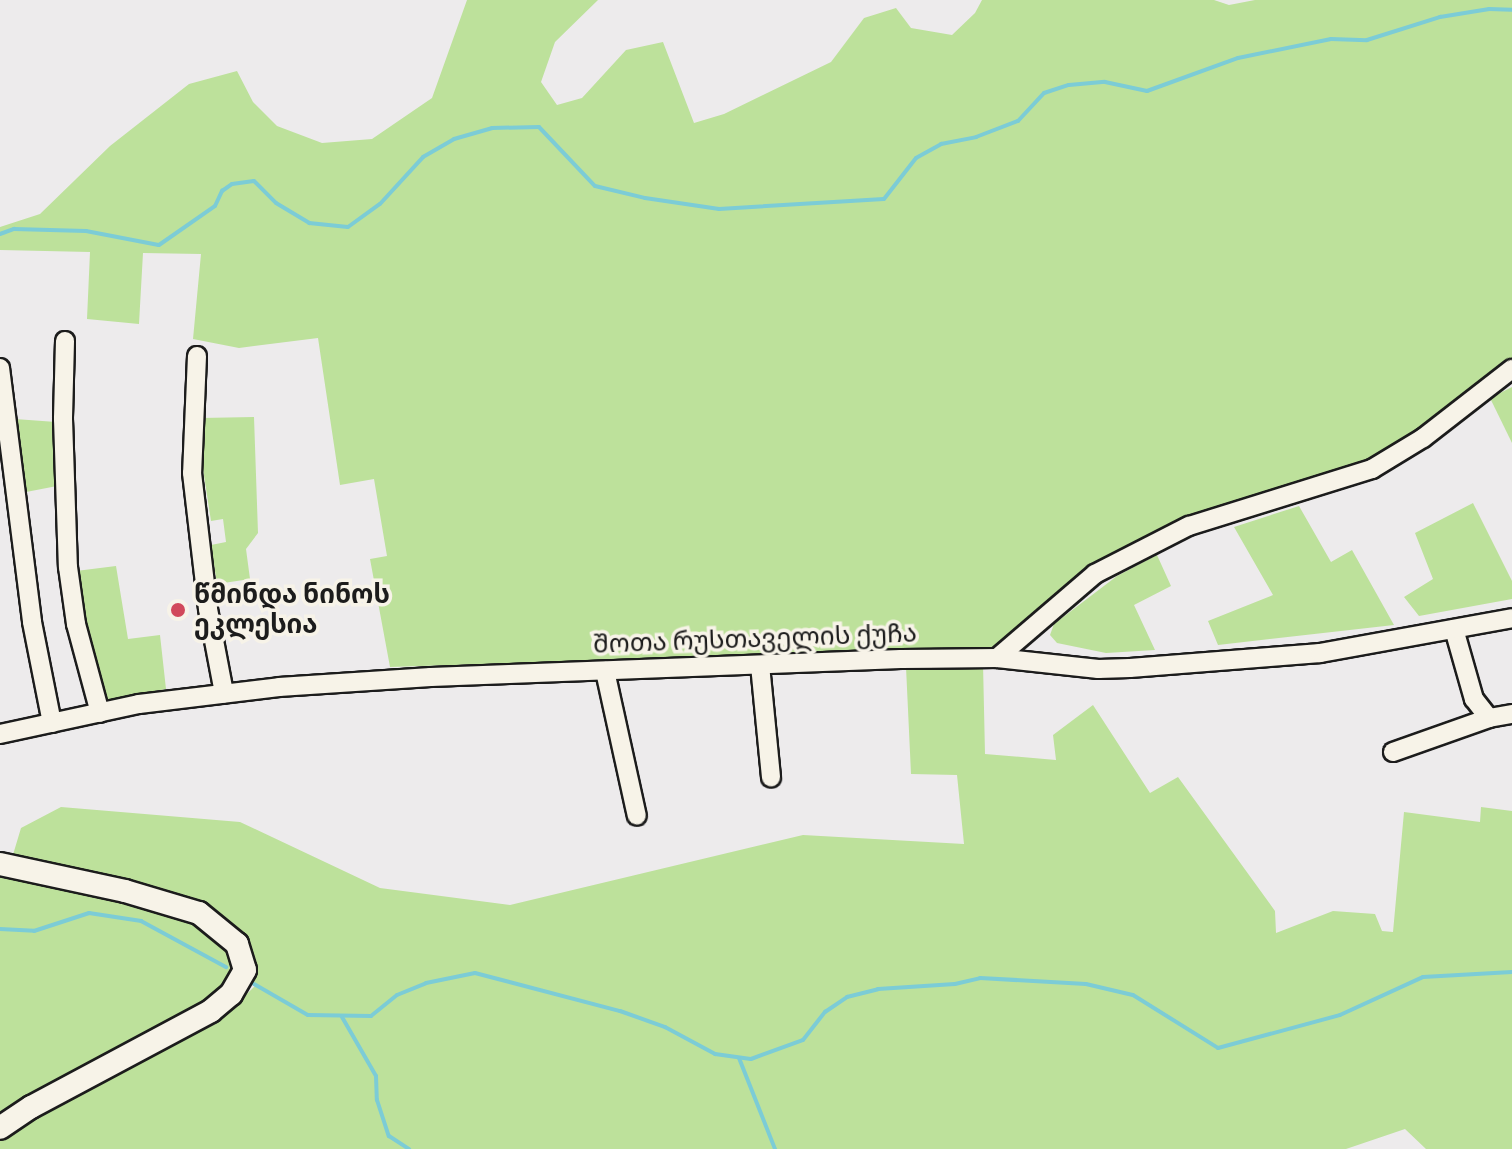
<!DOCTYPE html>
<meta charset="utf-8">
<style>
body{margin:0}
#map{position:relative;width:1512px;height:1149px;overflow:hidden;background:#edebec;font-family:Itim,"Noto Sans Georgian",sans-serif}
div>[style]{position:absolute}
.green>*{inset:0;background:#bde19b}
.stream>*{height:4px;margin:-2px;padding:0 2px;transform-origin:2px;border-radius:2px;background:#7cccd6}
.roads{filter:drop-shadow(2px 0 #1c1c1c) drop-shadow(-2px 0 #1c1c1c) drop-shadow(0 2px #1c1c1c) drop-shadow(0 -2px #1c1c1c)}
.minor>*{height:18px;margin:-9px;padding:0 9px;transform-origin:9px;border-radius:9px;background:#f7f3e8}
.tertiary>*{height:22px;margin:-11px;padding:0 11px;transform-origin:11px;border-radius:11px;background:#f7f3e8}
.dots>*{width:22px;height:22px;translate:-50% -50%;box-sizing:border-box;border:4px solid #f7f3e8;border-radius:50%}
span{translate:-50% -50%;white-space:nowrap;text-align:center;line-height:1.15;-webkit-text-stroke:7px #f7f3e8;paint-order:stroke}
.poi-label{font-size:26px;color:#1c1c1c;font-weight:700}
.left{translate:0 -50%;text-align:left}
.street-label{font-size:26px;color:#1c1c1c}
</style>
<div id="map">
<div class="green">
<i style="clip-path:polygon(467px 0,598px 0,555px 42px,541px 82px,557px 105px,582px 98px,626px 50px,663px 42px,694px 123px,724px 114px,831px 62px,864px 18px,896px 8px,911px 28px,952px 35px,975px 13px,982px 0,1214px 0,1229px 5px,1255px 0,1512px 0,1512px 359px,1423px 430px,1351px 470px,1205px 513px,992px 648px,390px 667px,370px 559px,387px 556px,374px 479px,340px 485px,318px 338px,239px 348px,193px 339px,201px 254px,143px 253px,139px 324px,87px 319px,90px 252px,0 250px,0 227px,40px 214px,110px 146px,189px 84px,237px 71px,253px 102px,277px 126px,322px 143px,372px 139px,432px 98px)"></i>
<i style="clip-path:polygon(1512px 387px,1512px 443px,1490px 398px)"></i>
<i style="clip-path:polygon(254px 417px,258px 533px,246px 549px,250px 579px,217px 584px,211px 545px,226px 542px,223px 519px,211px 521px,203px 469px,201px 418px)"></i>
<i style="clip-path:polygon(15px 419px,56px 422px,57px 486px,21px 493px)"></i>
<i style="clip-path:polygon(1473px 503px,1512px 581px,1512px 599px,1419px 616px,1404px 597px,1433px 579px,1415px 533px)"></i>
<i style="clip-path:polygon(1299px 506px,1331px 562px,1352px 550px,1394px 625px,1218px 645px,1208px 621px,1273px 595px,1234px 527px)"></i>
<i style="clip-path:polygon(1157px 555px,1171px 586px,1134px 605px,1155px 650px,1106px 653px,1057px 643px,1050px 635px,1054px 624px,1117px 576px)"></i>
<i style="clip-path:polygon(116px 566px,128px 639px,160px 635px,166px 689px,103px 701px,92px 671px,76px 571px)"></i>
<i style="clip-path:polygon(983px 663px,985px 754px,1056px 760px,1053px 735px,1093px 705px,1150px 793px,1178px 777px,1275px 911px,1276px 933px,1333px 911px,1375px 914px,1382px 931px,1393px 932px,1404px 812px,1480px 822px,1481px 807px,1512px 811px,1512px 1149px,1426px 1149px,1405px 1129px,1346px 1149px,0 1149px,0 1137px,89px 1086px,217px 1023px,256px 985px,223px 929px,9px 868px,21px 828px,61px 807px,240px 822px,380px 888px,510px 905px,803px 835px,964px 844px,957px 775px,911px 774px,906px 667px)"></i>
<i style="clip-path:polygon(0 868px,174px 909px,224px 940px,239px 968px,212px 1005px,0 1120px)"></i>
</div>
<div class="stream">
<i style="left:0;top:234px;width:15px;rotate:-20deg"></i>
<i style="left:14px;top:229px;width:72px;rotate:1.6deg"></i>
<i style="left:86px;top:231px;width:74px;rotate:10.9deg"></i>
<i style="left:159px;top:245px;width:68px;rotate:-34.9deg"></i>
<i style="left:215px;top:206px;width:17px;rotate:-65deg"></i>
<i style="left:222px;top:191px;width:12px;rotate:-35deg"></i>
<i style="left:232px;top:184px;width:22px;rotate:-8deg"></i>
<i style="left:254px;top:181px;width:31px;rotate:45deg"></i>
<i style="left:276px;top:203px;width:39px;rotate:31deg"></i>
<i style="left:309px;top:223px;width:39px;rotate:6deg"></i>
<i style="left:348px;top:227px;width:39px;rotate:-36deg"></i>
<i style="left:380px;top:204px;width:64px;rotate:-47.5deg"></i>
<i style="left:423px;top:157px;width:36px;rotate:-30deg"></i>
<i style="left:454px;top:139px;width:40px;rotate:-16deg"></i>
<i style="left:492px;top:128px;width:47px;rotate:-1.2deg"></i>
<i style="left:539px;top:127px;width:81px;rotate:46.5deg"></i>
<i style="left:595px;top:186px;width:51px;rotate:13.5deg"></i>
<i style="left:645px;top:198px;width:75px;rotate:8.5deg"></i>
<i style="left:719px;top:209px;width:165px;rotate:-3.5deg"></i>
<i style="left:884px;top:199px;width:52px;rotate:-52deg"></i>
<i style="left:916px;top:158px;width:29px;rotate:-29deg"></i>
<i style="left:941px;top:144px;width:36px;rotate:-11deg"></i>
<i style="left:976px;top:137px;width:45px;rotate:-20.9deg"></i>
<i style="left:1018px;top:121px;width:38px;rotate:-47deg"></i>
<i style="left:1044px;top:93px;width:26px;rotate:-18deg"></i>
<i style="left:1069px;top:85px;width:36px;rotate:-5deg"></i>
<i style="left:1105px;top:82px;width:43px;rotate:12.1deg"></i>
<i style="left:1147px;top:91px;width:97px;rotate:-19.9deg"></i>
<i style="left:1238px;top:58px;width:95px;rotate:-11.5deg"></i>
<i style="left:1331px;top:39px;width:36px;rotate:2deg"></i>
<i style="left:1367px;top:40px;width:77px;rotate:-17.5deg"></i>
<i style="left:1440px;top:17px;width:50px;rotate:-9.3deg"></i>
<i style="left:1489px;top:9px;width:23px;rotate:2deg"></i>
<i style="left:0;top:929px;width:34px;rotate:3deg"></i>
<i style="left:34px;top:931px;width:58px;rotate:-18.1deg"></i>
<i style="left:89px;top:913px;width:53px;rotate:8.7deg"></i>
<i style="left:141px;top:921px;width:97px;rotate:28.4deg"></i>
<i style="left:254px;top:984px;width:62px;rotate:29.9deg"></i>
<i style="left:308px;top:1015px;width:63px;rotate:0.9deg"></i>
<i style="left:371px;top:1016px;width:33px;rotate:-39deg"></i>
<i style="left:397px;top:995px;width:31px;rotate:-22deg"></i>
<i style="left:426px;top:983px;width:50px;rotate:-11.5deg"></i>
<i style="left:475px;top:973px;width:150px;rotate:14.7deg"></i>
<i style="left:620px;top:1011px;width:48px;rotate:19.6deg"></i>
<i style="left:665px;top:1027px;width:57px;rotate:28.4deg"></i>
<i style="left:715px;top:1054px;width:36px;rotate:8deg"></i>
<i style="left:751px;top:1059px;width:55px;rotate:-20.1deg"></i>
<i style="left:803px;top:1040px;width:36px;rotate:-52deg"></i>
<i style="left:825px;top:1012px;width:27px;rotate:-34deg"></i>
<i style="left:847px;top:997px;width:32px;rotate:-14deg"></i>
<i style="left:878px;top:989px;width:77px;rotate:-3.7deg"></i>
<i style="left:955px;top:984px;width:26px;rotate:-13deg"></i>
<i style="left:980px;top:978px;width:106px;rotate:3.2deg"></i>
<i style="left:1086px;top:984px;width:48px;rotate:13.2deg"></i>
<i style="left:1133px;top:995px;width:100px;rotate:31.9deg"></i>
<i style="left:1218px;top:1048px;width:126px;rotate:-15.1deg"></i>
<i style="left:1340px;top:1015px;width:91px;rotate:-24.6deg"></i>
<i style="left:1423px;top:977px;width:89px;rotate:-3.2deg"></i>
<i style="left:342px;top:1017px;width:68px;rotate:60deg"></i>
<i style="left:376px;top:1076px;width:24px;rotate:88deg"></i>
<i style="left:377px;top:1100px;width:38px;rotate:72deg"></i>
<i style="left:389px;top:1136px;width:24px;rotate:33deg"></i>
<i style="left:739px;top:1058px;width:98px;rotate:68.4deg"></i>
</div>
<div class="roads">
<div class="minor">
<i style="left:65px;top:341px;width:78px;rotate:91.5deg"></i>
<i style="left:63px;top:419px;width:148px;rotate:88.1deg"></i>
<i style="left:68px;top:567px;width:58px;rotate:82deg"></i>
<i style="left:76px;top:624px;width:92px;rotate:74.9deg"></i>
<i style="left:197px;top:356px;width:117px;rotate:92.4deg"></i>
<i style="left:192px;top:473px;width:137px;rotate:83.3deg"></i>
<i style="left:208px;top:609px;width:86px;rotate:79.2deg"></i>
<i style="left:0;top:368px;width:256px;rotate:82.8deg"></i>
<i style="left:32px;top:622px;width:103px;rotate:78.8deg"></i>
<i style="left:1454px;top:629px;width:73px;rotate:74.1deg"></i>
<i style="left:1474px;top:699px;width:24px;rotate:52deg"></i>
<i style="left:997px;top:658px;width:129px;rotate:-40.6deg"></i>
<i style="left:1095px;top:574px;width:106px;rotate:-27.1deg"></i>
<i style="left:1189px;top:526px;width:192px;rotate:-17.3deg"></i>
<i style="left:1372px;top:469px;width:60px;rotate:-31.3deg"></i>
<i style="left:1423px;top:438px;width:113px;rotate:-37.8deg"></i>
<i style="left:760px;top:665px;width:113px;rotate:84.4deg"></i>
<i style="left:605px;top:671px;width:148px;rotate:77.6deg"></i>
<i style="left:0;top:734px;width:142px;rotate:-12.2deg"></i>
<i style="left:139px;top:704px;width:141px;rotate:-6.9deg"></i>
<i style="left:279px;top:687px;width:152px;rotate:-3.8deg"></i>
<i style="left:431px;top:677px;width:470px;rotate:-2.2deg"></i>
<i style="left:901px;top:659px;width:96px;rotate:-0.6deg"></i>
<i style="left:997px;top:658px;width:102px;rotate:6.2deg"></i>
<i style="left:1098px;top:669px;width:32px;rotate:-2deg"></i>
<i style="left:1130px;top:668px;width:191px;rotate:-4.5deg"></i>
<i style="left:1320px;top:653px;width:195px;rotate:-10.3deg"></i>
<i style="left:1393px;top:752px;width:102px;rotate:-19.5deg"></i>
<i style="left:1489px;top:718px;width:23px;rotate:-10deg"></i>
</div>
<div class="tertiary">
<i style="left:0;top:864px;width:128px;rotate:12.2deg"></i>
<i style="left:125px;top:891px;width:77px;rotate:16.6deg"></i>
<i style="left:199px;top:913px;width:49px;rotate:39.2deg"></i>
<i style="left:237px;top:944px;width:27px;rotate:73deg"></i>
<i style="left:245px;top:970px;width:28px;rotate:120deg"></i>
<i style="left:231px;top:994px;width:26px;rotate:140deg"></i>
<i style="left:211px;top:1011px;width:204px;rotate:151.9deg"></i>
<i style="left:31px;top:1107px;width:37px;rotate:146deg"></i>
</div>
</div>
<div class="dots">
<i style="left:178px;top:610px;background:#d1495b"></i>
</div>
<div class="poi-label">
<span class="left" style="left:194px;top:610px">წმინდა ნინოს<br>ეკლესია</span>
</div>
<div class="street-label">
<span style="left:755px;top:639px;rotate:-2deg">შოთა რუსთაველის ქუჩა</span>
</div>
</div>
